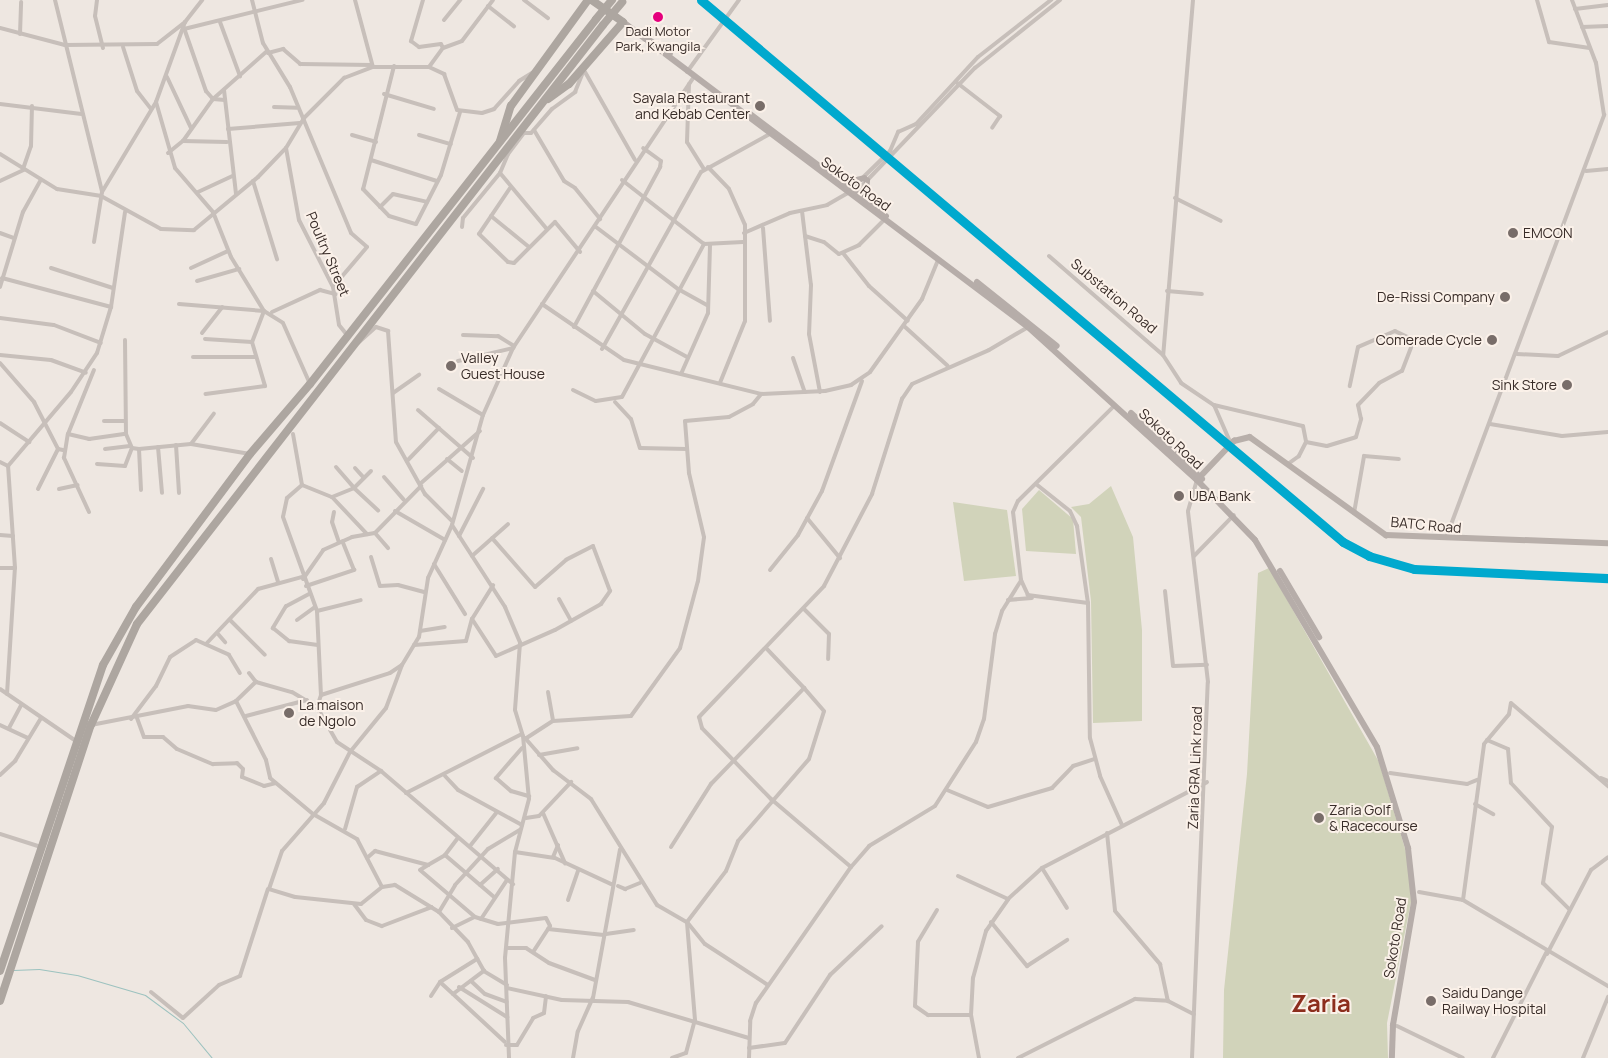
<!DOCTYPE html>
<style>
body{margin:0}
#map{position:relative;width:1608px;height:1058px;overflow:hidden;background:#eee7e1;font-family:Manrope,sans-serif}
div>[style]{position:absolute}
.green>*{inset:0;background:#d1d3ba}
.stream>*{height:1px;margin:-0.5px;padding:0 0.5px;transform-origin:0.5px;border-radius:0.5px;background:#9cc2bf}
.street>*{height:4px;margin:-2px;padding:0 2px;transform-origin:2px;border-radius:2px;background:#c7bfba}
.secondary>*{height:5.5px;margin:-2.75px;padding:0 2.75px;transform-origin:2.75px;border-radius:2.75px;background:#b8afaa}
.primary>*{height:6px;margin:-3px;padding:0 3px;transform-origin:3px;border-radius:3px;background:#b6ada9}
.highway>*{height:8px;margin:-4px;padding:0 4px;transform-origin:4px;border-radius:4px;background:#ada6a0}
.highway-bridge>*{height:8px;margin:-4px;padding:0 4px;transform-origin:4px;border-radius:4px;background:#ada6a0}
.rail-1>*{height:9px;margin:-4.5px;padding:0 4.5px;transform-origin:4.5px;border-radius:4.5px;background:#00a9ce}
.dots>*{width:14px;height:14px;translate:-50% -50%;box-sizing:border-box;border:2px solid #fbf1e9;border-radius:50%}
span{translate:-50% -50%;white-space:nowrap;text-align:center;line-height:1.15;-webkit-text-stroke:4px #fbf1e9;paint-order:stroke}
.bus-label{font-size:13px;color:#382c28}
.poi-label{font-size:14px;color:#382c28}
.right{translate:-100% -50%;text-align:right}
.left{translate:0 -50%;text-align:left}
.street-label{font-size:14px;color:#382c28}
.town-label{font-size:24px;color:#8c2e1d;font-weight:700}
</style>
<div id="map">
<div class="green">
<i style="clip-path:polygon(1111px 486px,1133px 537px,1142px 630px,1142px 721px,1093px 723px,1091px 601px,1081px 517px,1071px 507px,1089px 504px)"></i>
<i style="clip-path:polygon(1039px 490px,1073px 519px,1076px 554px,1026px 551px,1022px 509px)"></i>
<i style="clip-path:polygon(953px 502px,1007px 510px,1016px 576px,964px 581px)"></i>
<i style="clip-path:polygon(1269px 568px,1379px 762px,1409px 862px,1411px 902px,1387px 1023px,1388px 1058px,1223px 1058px,1224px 990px,1247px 774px,1258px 573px)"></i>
</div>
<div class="stream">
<i style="left:13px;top:970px;width:26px;rotate:-2deg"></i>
<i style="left:39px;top:969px;width:38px;rotate:9deg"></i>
<i style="left:77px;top:975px;width:71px;rotate:16.4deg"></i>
<i style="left:145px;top:995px;width:47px;rotate:36.4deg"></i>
<i style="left:183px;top:1023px;width:45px;rotate:50.4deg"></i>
</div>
<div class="street">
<i style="left:55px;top:0;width:197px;rotate:76.2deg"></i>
<i style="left:97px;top:0;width:16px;rotate:97deg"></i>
<i style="left:95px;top:16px;width:33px;rotate:76deg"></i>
<i style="left:252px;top:0;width:44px;rotate:75.7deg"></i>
<i style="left:263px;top:43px;width:52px;rotate:58.5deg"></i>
<i style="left:290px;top:87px;width:158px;rotate:67.3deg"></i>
<i style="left:351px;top:233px;width:21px;rotate:41deg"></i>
<i style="left:367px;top:247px;width:52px;rotate:130.4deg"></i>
<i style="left:355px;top:0;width:69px;rotate:75deg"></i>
<i style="left:423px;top:0;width:43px;rotate:106.3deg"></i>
<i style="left:411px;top:41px;width:10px;rotate:37deg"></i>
<i style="left:419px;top:47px;width:22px;rotate:-8deg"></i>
<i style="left:441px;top:44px;width:4px;rotate:63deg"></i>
<i style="left:524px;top:0;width:30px;rotate:37deg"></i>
<i style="left:1193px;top:0;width:356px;rotate:94.8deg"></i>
<i style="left:1163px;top:355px;width:33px;rotate:57deg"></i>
<i style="left:1181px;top:383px;width:40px;rotate:34deg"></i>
<i style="left:1214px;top:405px;width:91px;rotate:13.3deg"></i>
<i style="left:1303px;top:426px;width:16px;rotate:79deg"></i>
<i style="left:1306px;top:442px;width:16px;rotate:117deg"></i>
<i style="left:1299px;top:456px;width:14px;rotate:144deg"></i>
<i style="left:1537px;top:0;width:44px;rotate:74.1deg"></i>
<i style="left:1549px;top:42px;width:41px;rotate:8.3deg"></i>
<i style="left:488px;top:6px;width:33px;rotate:38deg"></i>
<i style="left:1575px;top:9px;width:33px;rotate:-7deg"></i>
<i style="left:444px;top:20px;width:26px;rotate:-51deg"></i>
<i style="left:220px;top:22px;width:58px;rotate:69.7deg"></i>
<i style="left:1582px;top:27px;width:26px;rotate:-2deg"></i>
<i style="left:0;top:28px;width:67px;rotate:14.7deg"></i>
<i style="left:65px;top:45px;width:92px;rotate:-0.6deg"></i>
<i style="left:157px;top:44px;width:36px;rotate:-38deg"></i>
<i style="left:185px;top:22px;width:28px;rotate:-52deg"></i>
<i style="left:184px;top:28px;width:67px;rotate:70.8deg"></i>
<i style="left:206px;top:91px;width:11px;rotate:49deg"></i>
<i style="left:213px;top:99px;width:12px;rotate:5deg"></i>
<i style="left:184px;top:29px;width:122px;rotate:-13.8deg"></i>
<i style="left:20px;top:34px;width:32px;rotate:-88deg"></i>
<i style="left:123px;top:47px;width:46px;rotate:72.3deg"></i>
<i style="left:137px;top:91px;width:23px;rotate:52deg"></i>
<i style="left:268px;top:53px;width:16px;rotate:-15deg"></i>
<i style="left:283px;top:49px;width:23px;rotate:41deg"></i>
<i style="left:300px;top:64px;width:72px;rotate:0.8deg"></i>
<i style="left:394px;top:66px;width:127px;rotate:104.1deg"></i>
<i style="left:363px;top:189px;width:37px;rotate:46deg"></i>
<i style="left:389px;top:216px;width:28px;rotate:17deg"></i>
<i style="left:416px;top:224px;width:55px;rotate:-63deg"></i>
<i style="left:441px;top:175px;width:66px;rotate:-73.2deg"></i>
<i style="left:429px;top:67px;width:24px;rotate:-54deg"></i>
<i style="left:443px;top:48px;width:20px;rotate:-20deg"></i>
<i style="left:462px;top:41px;width:51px;rotate:-52.9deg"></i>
<i style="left:585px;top:72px;width:101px;rotate:60.4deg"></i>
<i style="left:687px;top:72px;width:89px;rotate:-54.2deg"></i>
<i style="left:167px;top:77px;width:56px;rotate:64.8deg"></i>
<i style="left:956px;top:82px;width:56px;rotate:37.7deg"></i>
<i style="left:1000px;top:116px;width:14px;rotate:124deg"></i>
<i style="left:689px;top:84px;width:58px;rotate:92deg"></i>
<i style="left:687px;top:142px;width:32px;rotate:58deg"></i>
<i style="left:224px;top:90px;width:105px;rotate:83.4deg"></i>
<i style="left:384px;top:94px;width:52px;rotate:16.7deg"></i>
<i style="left:156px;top:102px;width:69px;rotate:73.9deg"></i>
<i style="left:175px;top:168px;width:58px;rotate:49.2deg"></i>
<i style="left:213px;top:212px;width:48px;rotate:68.2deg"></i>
<i style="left:231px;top:257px;width:63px;rotate:58.6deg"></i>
<i style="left:264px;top:311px;width:22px;rotate:32deg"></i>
<i style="left:283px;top:323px;width:67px;rotate:66.1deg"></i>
<i style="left:0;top:104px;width:82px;rotate:7deg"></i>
<i style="left:274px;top:107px;width:23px;rotate:2deg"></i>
<i style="left:228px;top:129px;width:72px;rotate:-4.8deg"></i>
<i style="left:534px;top:130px;width:59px;rotate:59.5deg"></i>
<i style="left:564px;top:181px;width:13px;rotate:32deg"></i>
<i style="left:575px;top:188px;width:40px;rotate:51deg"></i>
<i style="left:352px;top:135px;width:25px;rotate:16deg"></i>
<i style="left:419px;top:135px;width:33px;rotate:16deg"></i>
<i style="left:183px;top:141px;width:44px;rotate:1.3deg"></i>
<i style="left:286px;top:148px;width:73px;rotate:79.8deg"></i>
<i style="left:299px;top:220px;width:75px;rotate:63.1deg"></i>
<i style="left:333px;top:287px;width:38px;rotate:81deg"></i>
<i style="left:339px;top:325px;width:14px;rotate:51deg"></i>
<i style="left:168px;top:153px;width:19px;rotate:-39deg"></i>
<i style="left:183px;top:141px;width:52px;rotate:-54.5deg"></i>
<i style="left:213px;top:99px;width:72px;rotate:-41.6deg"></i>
<i style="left:0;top:154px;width:67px;rotate:31.6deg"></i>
<i style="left:57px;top:189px;width:45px;rotate:9deg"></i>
<i style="left:101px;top:196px;width:68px;rotate:28.8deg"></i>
<i style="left:161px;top:229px;width:33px;rotate:2deg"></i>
<i style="left:194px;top:230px;width:83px;rotate:-39.6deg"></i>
<i style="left:258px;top:177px;width:40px;rotate:-46deg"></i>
<i style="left:286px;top:148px;width:35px;rotate:-59deg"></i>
<i style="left:304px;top:118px;width:57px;rotate:-45deg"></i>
<i style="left:344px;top:78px;width:31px;rotate:-21deg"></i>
<i style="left:373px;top:67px;width:56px"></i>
<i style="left:429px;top:67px;width:17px;rotate:25deg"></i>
<i style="left:444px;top:74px;width:38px;rotate:70deg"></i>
<i style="left:457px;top:110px;width:25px;rotate:7deg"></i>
<i style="left:482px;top:113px;width:13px;rotate:-18deg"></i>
<i style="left:494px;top:109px;width:38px;rotate:-48deg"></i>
<i style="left:519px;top:81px;width:19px;rotate:-32deg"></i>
<i style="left:371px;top:160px;width:69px;rotate:17.7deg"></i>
<i style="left:708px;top:167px;width:30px;rotate:46deg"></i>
<i style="left:729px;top:189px;width:39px;rotate:66deg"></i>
<i style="left:745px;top:225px;width:96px;rotate:90deg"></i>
<i style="left:745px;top:321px;width:67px;rotate:112deg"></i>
<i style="left:23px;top:169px;width:24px;rotate:-71deg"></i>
<i style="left:31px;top:146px;width:40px;rotate:-88.6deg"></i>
<i style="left:1586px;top:171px;width:22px;rotate:-5deg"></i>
<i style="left:500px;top:173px;width:72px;rotate:50.1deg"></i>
<i style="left:622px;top:180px;width:104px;rotate:38deg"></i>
<i style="left:704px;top:244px;width:39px;rotate:-3deg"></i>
<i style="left:0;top:181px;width:26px;rotate:-25deg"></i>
<i style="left:253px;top:181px;width:82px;rotate:72.9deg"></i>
<i style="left:510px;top:188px;width:55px;rotate:124deg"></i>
<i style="left:479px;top:234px;width:40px;rotate:44deg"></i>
<i style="left:508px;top:262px;width:6px;rotate:9deg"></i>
<i style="left:514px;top:263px;width:58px;rotate:-45deg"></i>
<i style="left:555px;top:222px;width:39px;rotate:50deg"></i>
<i style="left:198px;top:192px;width:38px;rotate:-25deg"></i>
<i style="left:854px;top:194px;width:175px;rotate:-46.2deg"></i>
<i style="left:975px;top:68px;width:109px;rotate:-38.7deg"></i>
<i style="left:1175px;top:198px;width:51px;rotate:26.6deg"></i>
<i style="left:380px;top:207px;width:18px;rotate:-45deg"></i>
<i style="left:393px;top:194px;width:35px;rotate:13deg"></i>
<i style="left:802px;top:211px;width:75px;rotate:83.1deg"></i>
<i style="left:811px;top:285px;width:49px;rotate:92.3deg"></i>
<i style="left:809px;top:334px;width:59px;rotate:79.3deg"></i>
<i style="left:491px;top:216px;width:49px;rotate:39.2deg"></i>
<i style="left:462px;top:227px;width:9px;rotate:-84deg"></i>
<i style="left:463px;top:218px;width:58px;rotate:-50.6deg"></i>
<i style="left:500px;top:173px;width:21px;rotate:-67deg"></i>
<i style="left:508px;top:154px;width:26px;rotate:-53deg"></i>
<i style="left:524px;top:133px;width:7px"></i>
<i style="left:531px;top:133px;width:32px;rotate:-49deg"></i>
<i style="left:552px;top:109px;width:29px;rotate:-36deg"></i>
<i style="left:575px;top:92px;width:27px;rotate:-68deg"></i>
<i style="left:596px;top:227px;width:103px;rotate:37.1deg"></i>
<i style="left:678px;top:289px;width:33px;rotate:29deg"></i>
<i style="left:763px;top:228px;width:93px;rotate:85.7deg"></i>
<i style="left:0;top:233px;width:15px;rotate:20deg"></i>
<i style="left:744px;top:233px;width:50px;rotate:-23.5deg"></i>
<i style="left:790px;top:213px;width:38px;rotate:-12deg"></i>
<i style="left:827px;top:205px;width:22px;rotate:-30deg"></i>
<i style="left:846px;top:194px;width:62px;rotate:-44.3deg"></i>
<i style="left:890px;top:151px;width:21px;rotate:-67deg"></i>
<i style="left:898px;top:132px;width:20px;rotate:-24deg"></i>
<i style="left:916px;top:124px;width:91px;rotate:-47.2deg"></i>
<i style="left:978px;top:57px;width:93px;rotate:-38deg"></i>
<i style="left:805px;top:236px;width:20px;rotate:18deg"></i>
<i style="left:824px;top:242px;width:19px;rotate:39deg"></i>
<i style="left:839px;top:254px;width:22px;rotate:-24deg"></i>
<i style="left:859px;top:245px;width:35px;rotate:-45deg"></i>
<i style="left:94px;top:242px;width:51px;rotate:-80.9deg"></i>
<i style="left:102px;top:192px;width:105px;rotate:-59deg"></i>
<i style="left:156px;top:102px;width:85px;rotate:-70.1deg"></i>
<i style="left:843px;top:253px;width:42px;rotate:51.8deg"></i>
<i style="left:869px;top:286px;width:52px;rotate:41.9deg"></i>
<i style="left:1049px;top:256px;width:151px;rotate:41deg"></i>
<i style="left:51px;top:268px;width:65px;rotate:17.9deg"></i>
<i style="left:191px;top:268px;width:41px;rotate:-24.7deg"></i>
<i style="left:2px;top:278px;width:113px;rotate:14.9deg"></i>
<i style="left:197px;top:281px;width:44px;rotate:-15.9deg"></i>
<i style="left:0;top:287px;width:78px;rotate:-73deg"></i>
<i style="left:23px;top:212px;width:37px;rotate:-61deg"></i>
<i style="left:593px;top:291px;width:67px;rotate:39.6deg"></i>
<i style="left:645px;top:334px;width:48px;rotate:28.7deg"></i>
<i style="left:1167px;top:291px;width:35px;rotate:5deg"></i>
<i style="left:179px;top:304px;width:85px;rotate:4.7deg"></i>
<i style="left:264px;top:311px;width:33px;rotate:111deg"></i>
<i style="left:252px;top:342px;width:46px;rotate:73.5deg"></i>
<i style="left:265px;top:386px;width:60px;rotate:172.3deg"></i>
<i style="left:542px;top:304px;width:99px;rotate:34.3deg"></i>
<i style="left:624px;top:360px;width:141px;rotate:13.9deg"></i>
<i style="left:761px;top:394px;width:64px;rotate:-2.7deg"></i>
<i style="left:825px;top:391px;width:27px;rotate:-13deg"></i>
<i style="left:851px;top:385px;width:23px;rotate:-34deg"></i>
<i style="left:870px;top:372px;width:90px;rotate:-54.5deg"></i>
<i style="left:922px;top:299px;width:42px;rotate:-67.7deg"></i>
<i style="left:272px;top:312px;width:53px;rotate:-24.6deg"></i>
<i style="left:320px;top:290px;width:16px;rotate:15deg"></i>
<i style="left:0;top:318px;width:54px;rotate:7.4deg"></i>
<i style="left:54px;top:325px;width:50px;rotate:21deg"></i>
<i style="left:904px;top:326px;width:59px;rotate:42.3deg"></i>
<i style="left:574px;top:327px;width:182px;rotate:-61.7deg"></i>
<i style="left:660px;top:167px;width:6px;rotate:-81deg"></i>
<i style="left:661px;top:161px;width:22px;rotate:-144deg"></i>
<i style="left:202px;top:333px;width:33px;rotate:-52deg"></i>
<i style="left:463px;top:335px;width:35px;rotate:2deg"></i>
<i style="left:498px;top:336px;width:19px;rotate:32deg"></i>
<i style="left:205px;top:339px;width:47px;rotate:3.7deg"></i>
<i style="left:125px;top:340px;width:94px;rotate:89.4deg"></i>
<i style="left:358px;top:343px;width:24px;rotate:-42deg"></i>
<i style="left:376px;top:327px;width:13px;rotate:18deg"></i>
<i style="left:388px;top:331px;width:111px;rotate:85.9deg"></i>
<i style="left:396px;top:442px;width:60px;rotate:60.9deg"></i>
<i style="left:425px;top:494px;width:38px;rotate:45deg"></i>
<i style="left:602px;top:349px;width:203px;rotate:-60.8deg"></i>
<i style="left:701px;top:172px;width:77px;rotate:-28.9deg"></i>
<i style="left:1517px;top:354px;width:41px;rotate:2.8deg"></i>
<i style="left:1558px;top:356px;width:55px;rotate:-25.6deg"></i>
<i style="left:0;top:355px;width:51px;rotate:5.6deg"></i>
<i style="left:51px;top:360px;width:37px;rotate:20deg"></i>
<i style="left:193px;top:357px;width:63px"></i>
<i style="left:793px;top:358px;width:36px;rotate:71deg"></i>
<i style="left:458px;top:361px;width:57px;rotate:-13.3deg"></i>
<i style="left:0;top:363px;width:52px;rotate:48.9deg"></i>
<i style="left:34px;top:402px;width:53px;rotate:62.9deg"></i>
<i style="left:58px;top:449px;width:5px;rotate:11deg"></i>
<i style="left:681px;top:374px;width:67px;rotate:-66.1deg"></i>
<i style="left:708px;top:313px;width:69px;rotate:-88.3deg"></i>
<i style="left:439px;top:389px;width:51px;rotate:30.6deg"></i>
<i style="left:573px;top:390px;width:25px;rotate:26deg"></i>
<i style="left:596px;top:401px;width:26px;rotate:-9deg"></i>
<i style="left:622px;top:397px;width:174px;rotate:-61.8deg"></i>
<i style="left:393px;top:393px;width:32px;rotate:-35deg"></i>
<i style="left:615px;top:402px;width:23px;rotate:47deg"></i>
<i style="left:631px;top:419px;width:30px;rotate:73deg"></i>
<i style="left:640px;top:448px;width:47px;rotate:1.2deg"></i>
<i style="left:1214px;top:405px;width:43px;rotate:66.4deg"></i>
<i style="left:418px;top:410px;width:73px;rotate:41.1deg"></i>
<i style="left:104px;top:421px;width:20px"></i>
<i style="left:0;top:423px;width:35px;rotate:33deg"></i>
<i style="left:1490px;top:424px;width:73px;rotate:9.5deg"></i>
<i style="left:1562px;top:436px;width:46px;rotate:-5deg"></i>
<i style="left:68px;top:434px;width:69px;rotate:-67.9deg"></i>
<i style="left:293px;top:434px;width:52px;rotate:80deg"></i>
<i style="left:302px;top:485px;width:32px;rotate:22deg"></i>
<i style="left:332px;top:497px;width:51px;rotate:46.6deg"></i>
<i style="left:1306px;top:442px;width:21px;rotate:11deg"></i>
<i style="left:1327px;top:446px;width:30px;rotate:-17deg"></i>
<i style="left:1356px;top:437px;width:19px;rotate:-74deg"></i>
<i style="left:1361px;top:419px;width:14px;rotate:-102deg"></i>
<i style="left:1358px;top:405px;width:30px;rotate:-46deg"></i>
<i style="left:1379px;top:383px;width:26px;rotate:-28deg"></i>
<i style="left:1402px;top:371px;width:33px;rotate:-69deg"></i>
<i style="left:1414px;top:340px;width:21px;rotate:-155deg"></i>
<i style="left:1395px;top:331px;width:40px;rotate:156.6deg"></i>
<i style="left:1358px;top:347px;width:40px;rotate:102deg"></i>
<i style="left:191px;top:444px;width:38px;rotate:-53deg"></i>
<i style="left:176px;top:445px;width:48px;rotate:86.4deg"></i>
<i style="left:158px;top:447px;width:46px;rotate:85deg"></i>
<i style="left:105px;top:449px;width:25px;rotate:-7deg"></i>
<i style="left:139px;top:449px;width:41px;rotate:87.2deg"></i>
<i style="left:447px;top:459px;width:19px;rotate:39deg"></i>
<i style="left:407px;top:461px;width:46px;rotate:-45.9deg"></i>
<i style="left:0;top:462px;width:9px;rotate:27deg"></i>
<i style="left:97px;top:464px;width:28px;rotate:4deg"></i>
<i style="left:125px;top:466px;width:19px;rotate:-69deg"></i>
<i style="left:336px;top:467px;width:28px;rotate:49deg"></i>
<i style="left:354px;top:488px;width:24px;rotate:-45deg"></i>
<i style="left:355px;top:468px;width:13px;rotate:48deg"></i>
<i style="left:384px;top:477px;width:30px;rotate:49deg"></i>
<i style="left:420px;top:484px;width:80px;rotate:-41.5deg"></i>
<i style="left:1036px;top:484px;width:43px;rotate:38.5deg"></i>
<i style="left:1070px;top:511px;width:17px;rotate:65deg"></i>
<i style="left:1077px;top:526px;width:78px;rotate:81.9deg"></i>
<i style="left:1088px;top:603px;width:135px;rotate:89.2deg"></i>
<i style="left:1090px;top:738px;width:39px;rotate:75deg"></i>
<i style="left:1100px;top:776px;width:54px;rotate:65.8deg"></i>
<i style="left:302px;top:485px;width:20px;rotate:139deg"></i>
<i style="left:287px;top:498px;width:19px;rotate:102deg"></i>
<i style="left:283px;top:517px;width:100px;rotate:70.1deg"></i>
<i style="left:317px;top:611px;width:84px;rotate:87.3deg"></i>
<i style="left:321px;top:695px;width:13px;rotate:108deg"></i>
<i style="left:38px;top:489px;width:45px;rotate:-63.4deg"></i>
<i style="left:59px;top:489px;width:19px;rotate:-12deg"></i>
<i style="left:332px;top:497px;width:24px;rotate:-22deg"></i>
<i style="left:354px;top:488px;width:33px;rotate:43deg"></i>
<i style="left:395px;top:511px;width:58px;rotate:30.1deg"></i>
<i style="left:89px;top:512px;width:60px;rotate:-114.8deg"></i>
<i style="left:64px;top:458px;width:24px;rotate:-81deg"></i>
<i style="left:68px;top:434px;width:22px;rotate:13deg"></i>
<i style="left:89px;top:439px;width:37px;rotate:-8deg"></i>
<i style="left:126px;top:434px;width:15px;rotate:67deg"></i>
<i style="left:132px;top:448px;width:7px;rotate:8deg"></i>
<i style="left:139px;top:449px;width:52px;rotate:-5.5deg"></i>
<i style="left:191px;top:444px;width:60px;rotate:9.6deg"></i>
<i style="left:334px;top:512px;width:10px;rotate:101deg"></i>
<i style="left:332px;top:522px;width:21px;rotate:71deg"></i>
<i style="left:1354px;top:513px;width:58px;rotate:-80deg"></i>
<i style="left:1364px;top:456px;width:35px;rotate:5deg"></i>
<i style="left:807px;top:518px;width:52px;rotate:50.5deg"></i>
<i style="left:452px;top:525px;width:98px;rotate:57.1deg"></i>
<i style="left:505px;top:607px;width:39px;rotate:67deg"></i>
<i style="left:520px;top:643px;width:67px;rotate:94.3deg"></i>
<i style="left:515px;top:710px;width:27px;rotate:73deg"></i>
<i style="left:523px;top:736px;width:63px;rotate:84.6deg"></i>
<i style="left:529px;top:799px;width:55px;rotate:104.8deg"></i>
<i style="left:515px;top:852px;width:106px;rotate:95.4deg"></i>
<i style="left:505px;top:958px;width:100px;rotate:87.7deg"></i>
<i style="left:375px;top:533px;width:20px;rotate:49deg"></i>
<i style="left:0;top:535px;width:13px;rotate:4deg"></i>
<i style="left:459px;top:536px;width:53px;rotate:-62.9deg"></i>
<i style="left:1446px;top:538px;width:452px;rotate:-69.5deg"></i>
<i style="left:1604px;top:115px;width:53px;rotate:-98.7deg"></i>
<i style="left:1596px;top:63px;width:67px;rotate:-110.9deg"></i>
<i style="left:472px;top:556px;width:48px;rotate:-41.6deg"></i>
<i style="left:1194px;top:556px;width:57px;rotate:-45.7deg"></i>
<i style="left:371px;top:557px;width:30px;rotate:73deg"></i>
<i style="left:380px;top:586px;width:18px;rotate:-3deg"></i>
<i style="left:398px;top:585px;width:27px;rotate:15deg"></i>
<i style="left:271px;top:559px;width:24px;rotate:73deg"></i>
<i style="left:434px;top:564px;width:59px;rotate:58.2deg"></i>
<i style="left:0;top:568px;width:15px"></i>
<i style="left:770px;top:570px;width:45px;rotate:-51.3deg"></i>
<i style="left:798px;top:535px;width:50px;rotate:-61.4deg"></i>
<i style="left:822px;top:491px;width:117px;rotate:-70deg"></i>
<i style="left:303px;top:579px;width:35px;rotate:-55deg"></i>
<i style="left:323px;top:550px;width:32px;rotate:-24deg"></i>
<i style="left:352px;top:537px;width:23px;rotate:-10deg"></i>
<i style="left:375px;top:533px;width:66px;rotate:-45.6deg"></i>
<i style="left:306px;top:586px;width:51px;rotate:-18.4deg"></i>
<i style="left:354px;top:570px;width:31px;rotate:-112deg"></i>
<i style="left:1165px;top:591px;width:75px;rotate:83.9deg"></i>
<i style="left:1173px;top:666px;width:34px;rotate:-2deg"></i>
<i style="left:309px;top:594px;width:26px;rotate:152deg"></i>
<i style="left:286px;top:606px;width:26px;rotate:121deg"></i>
<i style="left:273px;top:628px;width:21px;rotate:39deg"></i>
<i style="left:289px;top:641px;width:29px;rotate:8deg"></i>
<i style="left:559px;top:599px;width:25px;rotate:61deg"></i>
<i style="left:1008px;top:600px;width:24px;rotate:-5deg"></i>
<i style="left:1088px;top:603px;width:61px;rotate:-172.4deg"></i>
<i style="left:1028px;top:595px;width:17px;rotate:-115deg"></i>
<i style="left:1021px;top:580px;width:68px;rotate:-96.7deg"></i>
<i style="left:1013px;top:512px;width:12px;rotate:-66deg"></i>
<i style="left:1018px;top:501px;width:136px;rotate:-44.7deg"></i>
<i style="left:804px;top:609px;width:35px;rotate:45deg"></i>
<i style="left:829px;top:634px;width:25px;rotate:92deg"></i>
<i style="left:317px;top:611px;width:45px;rotate:-14deg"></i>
<i style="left:472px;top:619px;width:44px;rotate:57deg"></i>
<i style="left:496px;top:656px;width:64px;rotate:-23.8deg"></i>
<i style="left:555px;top:630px;width:53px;rotate:-29.5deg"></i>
<i style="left:601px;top:604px;width:16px;rotate:-55deg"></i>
<i style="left:610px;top:591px;width:48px;rotate:-110.7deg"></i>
<i style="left:593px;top:546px;width:30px;rotate:153deg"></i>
<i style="left:566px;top:560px;width:41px;rotate:138.9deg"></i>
<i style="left:535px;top:587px;width:65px;rotate:-131.3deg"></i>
<i style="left:230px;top:620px;width:49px;rotate:45deg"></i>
<i style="left:297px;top:620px;width:22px;rotate:-36deg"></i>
<i style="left:420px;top:631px;width:25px;rotate:-9deg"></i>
<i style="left:218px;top:634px;width:11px;rotate:49deg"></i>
<i style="left:206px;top:644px;width:76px;rotate:-46.6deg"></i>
<i style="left:258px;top:589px;width:46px;rotate:-15.3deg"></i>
<i style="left:414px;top:645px;width:52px;rotate:-4.4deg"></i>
<i style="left:466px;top:641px;width:23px;rotate:-75deg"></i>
<i style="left:472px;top:619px;width:40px;rotate:-58deg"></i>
<i style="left:249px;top:673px;width:11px;rotate:52deg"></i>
<i style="left:256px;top:682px;width:37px;rotate:16deg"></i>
<i style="left:292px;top:692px;width:29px;rotate:31deg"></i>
<i style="left:317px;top:707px;width:40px;rotate:60.3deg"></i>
<i style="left:337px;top:742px;width:53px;rotate:33.4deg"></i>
<i style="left:381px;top:771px;width:174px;rotate:40.6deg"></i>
<i style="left:0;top:689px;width:92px;rotate:34.4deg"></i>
<i style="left:548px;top:692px;width:29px;rotate:80deg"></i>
<i style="left:7px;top:694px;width:126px;rotate:-86.4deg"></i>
<i style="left:15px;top:568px;width:102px;rotate:-93.9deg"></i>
<i style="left:8px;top:466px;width:97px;rotate:-49.6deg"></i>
<i style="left:71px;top:392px;width:47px;rotate:-56.3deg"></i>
<i style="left:97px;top:353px;width:48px;rotate:-73.1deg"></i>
<i style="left:111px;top:307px;width:96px;rotate:-81.6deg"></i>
<i style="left:321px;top:695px;width:72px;rotate:-17.7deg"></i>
<i style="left:390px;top:673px;width:14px;rotate:-34deg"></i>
<i style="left:236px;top:701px;width:66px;rotate:63deg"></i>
<i style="left:266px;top:760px;width:18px;rotate:77deg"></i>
<i style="left:270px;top:778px;width:56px;rotate:39.9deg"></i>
<i style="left:313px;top:814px;width:51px;rotate:29.6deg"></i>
<i style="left:357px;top:839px;width:54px;rotate:62.5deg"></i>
<i style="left:1511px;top:703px;width:128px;rotate:40.6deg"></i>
<i style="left:246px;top:716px;width:63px;rotate:-14.7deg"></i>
<i style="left:137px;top:718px;width:20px;rotate:70deg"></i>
<i style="left:144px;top:737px;width:19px"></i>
<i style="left:163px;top:737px;width:18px;rotate:41deg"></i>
<i style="left:177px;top:749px;width:39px;rotate:23deg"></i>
<i style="left:213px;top:764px;width:24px;rotate:-2deg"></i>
<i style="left:237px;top:763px;width:8px;rotate:45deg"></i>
<i style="left:243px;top:769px;width:8px;rotate:97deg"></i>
<i style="left:242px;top:777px;width:24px;rotate:22deg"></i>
<i style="left:264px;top:786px;width:12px;rotate:-14deg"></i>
<i style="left:131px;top:719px;width:41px;rotate:-52.9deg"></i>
<i style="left:156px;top:686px;width:32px;rotate:-64deg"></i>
<i style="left:170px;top:657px;width:31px;rotate:-33deg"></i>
<i style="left:196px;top:640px;width:36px;rotate:24deg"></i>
<i style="left:229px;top:655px;width:21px;rotate:59deg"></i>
<i style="left:0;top:725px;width:31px;rotate:25deg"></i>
<i style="left:91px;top:725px;width:99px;rotate:-11.1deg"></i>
<i style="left:188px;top:706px;width:28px;rotate:8deg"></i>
<i style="left:216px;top:710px;width:22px;rotate:-24deg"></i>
<i style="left:236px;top:701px;width:28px;rotate:-44deg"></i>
<i style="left:9px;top:728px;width:27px;rotate:-62deg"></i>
<i style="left:525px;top:738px;width:43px;rotate:48.8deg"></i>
<i style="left:553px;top:770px;width:48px;rotate:37.3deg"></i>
<i style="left:591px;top:799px;width:125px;rotate:58.1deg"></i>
<i style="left:657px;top:905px;width:34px;rotate:30deg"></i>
<i style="left:687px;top:922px;width:28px;rotate:51deg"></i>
<i style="left:705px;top:944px;width:75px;rotate:33.1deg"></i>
<i style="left:525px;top:739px;width:33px;rotate:-33deg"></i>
<i style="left:553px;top:721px;width:78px;rotate:-3.7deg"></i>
<i style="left:631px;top:716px;width:84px;rotate:-54.2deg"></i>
<i style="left:680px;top:648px;width:69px;rotate:-75deg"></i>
<i style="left:698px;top:581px;width:44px;rotate:-82.2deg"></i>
<i style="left:704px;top:537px;width:66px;rotate:-103.2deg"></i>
<i style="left:689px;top:473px;width:52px;rotate:-94.4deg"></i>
<i style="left:685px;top:421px;width:44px;rotate:-5.2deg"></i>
<i style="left:729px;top:417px;width:27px;rotate:-28deg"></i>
<i style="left:753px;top:404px;width:13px;rotate:-51deg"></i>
<i style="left:1487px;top:740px;width:23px;rotate:23deg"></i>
<i style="left:1508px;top:749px;width:34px;rotate:85deg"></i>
<i style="left:1511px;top:783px;width:60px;rotate:47deg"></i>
<i style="left:1552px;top:827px;width:57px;rotate:99.1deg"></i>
<i style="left:1543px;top:883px;width:37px;rotate:45deg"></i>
<i style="left:522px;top:748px;width:40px;rotate:131deg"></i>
<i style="left:496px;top:778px;width:20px;rotate:41deg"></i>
<i style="left:511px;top:791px;width:19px;rotate:16deg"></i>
<i style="left:539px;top:755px;width:39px;rotate:-10deg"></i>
<i style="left:1390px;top:773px;width:78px;rotate:8.1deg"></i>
<i style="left:1467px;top:784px;width:11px;rotate:-22deg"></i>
<i style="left:0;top:775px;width:21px;rotate:-43deg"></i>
<i style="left:15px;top:761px;width:50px;rotate:-58.8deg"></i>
<i style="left:445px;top:776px;width:19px;rotate:47deg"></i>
<i style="left:458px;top:790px;width:73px;rotate:28.7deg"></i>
<i style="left:1601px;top:778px;width:8px;rotate:23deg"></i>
<i style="left:947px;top:790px;width:44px;rotate:22.5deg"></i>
<i style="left:988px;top:807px;width:67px;rotate:-16.5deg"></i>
<i style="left:1052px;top:788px;width:30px;rotate:-46deg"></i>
<i style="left:1073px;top:766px;width:23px;rotate:-18deg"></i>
<i style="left:406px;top:793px;width:130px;rotate:-27deg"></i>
<i style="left:1475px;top:804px;width:21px;rotate:29deg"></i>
<i style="left:543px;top:813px;width:55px;rotate:66.3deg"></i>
<i style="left:526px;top:818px;width:13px;rotate:-9deg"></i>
<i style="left:539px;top:816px;width:47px;rotate:-46.7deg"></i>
<i style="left:345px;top:829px;width:44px;rotate:-74.1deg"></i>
<i style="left:357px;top:787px;width:29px;rotate:-34deg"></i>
<i style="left:1107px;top:833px;width:78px;rotate:84.1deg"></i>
<i style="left:1115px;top:911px;width:70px;rotate:49.7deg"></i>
<i style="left:1160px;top:964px;width:38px;rotate:78deg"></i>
<i style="left:0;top:834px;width:43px;rotate:17.6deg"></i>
<i style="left:470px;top:846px;width:43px;rotate:-51.5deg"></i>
<i style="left:671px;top:847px;width:75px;rotate:-57.6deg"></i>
<i style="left:711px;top:784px;width:134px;rotate:-45.9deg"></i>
<i style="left:804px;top:688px;width:55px;rotate:-133.5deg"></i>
<i style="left:515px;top:852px;width:40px;rotate:8.5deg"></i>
<i style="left:555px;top:858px;width:62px;rotate:24.9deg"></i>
<i style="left:445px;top:855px;width:65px;rotate:40.6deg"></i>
<i style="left:553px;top:857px;width:13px;rotate:-67deg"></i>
<i style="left:367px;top:858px;width:11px;rotate:-41deg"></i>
<i style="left:375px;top:851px;width:55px;rotate:14.8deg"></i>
<i style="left:428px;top:865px;width:20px;rotate:-30deg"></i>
<i style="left:445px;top:855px;width:21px;rotate:-53deg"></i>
<i style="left:428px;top:865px;width:9px;rotate:148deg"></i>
<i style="left:420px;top:870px;width:72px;rotate:40.5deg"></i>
<i style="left:475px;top:917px;width:24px;rotate:17deg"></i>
<i style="left:498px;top:924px;width:48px;rotate:-7.1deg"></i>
<i style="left:546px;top:918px;width:9px;rotate:63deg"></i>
<i style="left:550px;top:926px;width:30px;rotate:123deg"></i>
<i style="left:851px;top:867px;width:105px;rotate:-139.6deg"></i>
<i style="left:771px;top:799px;width:99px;rotate:-134.2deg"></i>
<i style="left:702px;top:728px;width:11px;rotate:-105deg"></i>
<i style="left:699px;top:717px;width:181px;rotate:-46.3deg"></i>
<i style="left:824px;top:586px;width:104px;rotate:-62.4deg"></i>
<i style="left:872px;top:494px;width:100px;rotate:-72.5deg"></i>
<i style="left:902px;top:399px;width:18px;rotate:-56deg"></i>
<i style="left:912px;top:384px;width:84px;rotate:-23.8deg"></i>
<i style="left:989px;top:350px;width:45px;rotate:-30.5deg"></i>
<i style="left:1042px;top:868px;width:47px;rotate:58deg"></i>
<i style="left:958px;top:876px;width:55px;rotate:24.7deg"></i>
<i style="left:480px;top:885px;width:24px;rotate:-42deg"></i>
<i style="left:618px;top:886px;width:8px;rotate:23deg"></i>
<i style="left:625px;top:889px;width:16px;rotate:-22deg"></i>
<i style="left:1419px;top:892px;width:45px;rotate:10.3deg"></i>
<i style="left:1463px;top:900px;width:169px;rotate:30.7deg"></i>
<i style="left:568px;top:900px;width:31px;rotate:-71deg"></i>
<i style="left:1463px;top:900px;width:157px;rotate:-82.3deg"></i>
<i style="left:1484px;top:744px;width:39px;rotate:-50deg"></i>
<i style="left:1509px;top:714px;width:11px;rotate:-80deg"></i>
<i style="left:354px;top:904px;width:20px;rotate:53deg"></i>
<i style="left:366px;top:920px;width:17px;rotate:21deg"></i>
<i style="left:382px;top:926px;width:53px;rotate:-20.8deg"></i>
<i style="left:937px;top:910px;width:37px;rotate:121deg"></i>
<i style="left:918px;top:942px;width:64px;rotate:92.7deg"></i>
<i style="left:915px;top:1006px;width:16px;rotate:35deg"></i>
<i style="left:928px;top:1015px;width:43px"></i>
<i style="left:439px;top:912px;width:31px;rotate:-59deg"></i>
<i style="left:455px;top:885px;width:49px;rotate:-47.5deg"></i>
<i style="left:488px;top:849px;width:37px;rotate:-31deg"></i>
<i style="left:481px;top:919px;width:47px;rotate:-56.3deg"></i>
<i style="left:991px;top:922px;width:57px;rotate:50.7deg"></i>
<i style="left:1027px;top:966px;width:48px;rotate:-33deg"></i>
<i style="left:452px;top:928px;width:25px;rotate:-26deg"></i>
<i style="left:548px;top:929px;width:56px;rotate:6.1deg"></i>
<i style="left:606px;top:934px;width:28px;rotate:-8deg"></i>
<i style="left:508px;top:948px;width:18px"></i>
<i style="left:526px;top:948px;width:27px;rotate:33deg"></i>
<i style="left:549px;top:963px;width:49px;rotate:20.3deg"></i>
<i style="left:1547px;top:954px;width:95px;rotate:-62.4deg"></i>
<i style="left:1591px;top:870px;width:21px;rotate:-37deg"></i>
<i style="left:471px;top:981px;width:19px;rotate:43deg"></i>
<i style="left:485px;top:994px;width:23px;rotate:20deg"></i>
<i style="left:440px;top:982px;width:88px;rotate:42.7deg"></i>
<i style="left:507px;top:985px;width:27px;rotate:-149deg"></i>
<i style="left:484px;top:971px;width:33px;rotate:-119deg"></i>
<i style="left:468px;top:942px;width:42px;rotate:-134deg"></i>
<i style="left:439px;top:912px;width:52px;rotate:-148.5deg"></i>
<i style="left:395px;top:885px;width:13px;rotate:171deg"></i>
<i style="left:382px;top:887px;width:27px;rotate:141deg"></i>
<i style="left:361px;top:904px;width:66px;rotate:-173.9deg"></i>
<i style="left:295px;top:897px;width:27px;rotate:-163deg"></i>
<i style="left:269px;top:889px;width:40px;rotate:-71.1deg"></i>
<i style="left:282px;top:851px;width:64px;rotate:-48.8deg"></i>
<i style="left:324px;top:803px;width:57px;rotate:-63deg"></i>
<i style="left:350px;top:752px;width:57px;rotate:-50.7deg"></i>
<i style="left:386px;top:708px;width:46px;rotate:-69.6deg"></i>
<i style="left:402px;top:665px;width:33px;rotate:-59deg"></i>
<i style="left:419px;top:637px;width:60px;rotate:-81.3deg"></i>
<i style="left:428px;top:578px;width:58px;rotate:-65.6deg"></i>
<i style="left:452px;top:525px;width:114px;rotate:-74.3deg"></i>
<i style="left:483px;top:415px;width:73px;rotate:-65.9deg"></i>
<i style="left:513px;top:348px;width:326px;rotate:-56.3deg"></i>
<i style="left:459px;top:987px;width:57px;rotate:32deg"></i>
<i style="left:507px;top:988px;width:56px;rotate:12.3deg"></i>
<i style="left:562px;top:1000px;width:66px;rotate:1.7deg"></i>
<i style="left:628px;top:1002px;width:126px;rotate:16.6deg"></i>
<i style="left:151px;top:992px;width:41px;rotate:39.1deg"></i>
<i style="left:183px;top:1018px;width:49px;rotate:-42.5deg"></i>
<i style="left:219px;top:985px;width:23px;rotate:-23deg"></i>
<i style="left:240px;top:976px;width:91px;rotate:-72.2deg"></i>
<i style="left:453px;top:994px;width:39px;rotate:-37deg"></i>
<i style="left:431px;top:996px;width:17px;rotate:-57deg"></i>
<i style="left:440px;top:982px;width:44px;rotate:-31.9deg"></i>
<i style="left:1397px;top:1026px;width:73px;rotate:25.9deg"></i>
<i style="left:506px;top:1045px;width:11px"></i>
<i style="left:517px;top:1045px;width:31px;rotate:-59deg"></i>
<i style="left:533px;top:1018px;width:12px;rotate:-24deg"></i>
<i style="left:544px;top:1013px;width:17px;rotate:-83deg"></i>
<i style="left:749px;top:1048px;width:36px;rotate:-8deg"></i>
<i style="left:785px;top:1043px;width:82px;rotate:-56.5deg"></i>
<i style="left:830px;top:975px;width:71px;rotate:-43.3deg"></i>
<i style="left:573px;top:1058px;width:27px;rotate:-80deg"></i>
<i style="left:578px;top:1031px;width:36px;rotate:-66deg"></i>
<i style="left:593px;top:998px;width:151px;rotate:-79.7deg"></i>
<i style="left:672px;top:1058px;width:15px;rotate:-20deg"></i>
<i style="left:686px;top:1053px;width:34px;rotate:-75deg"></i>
<i style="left:695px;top:1020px;width:98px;rotate:-94.7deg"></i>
<i style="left:687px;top:922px;width:64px;rotate:-52.6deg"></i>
<i style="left:726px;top:871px;width:32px;rotate:-68deg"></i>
<i style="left:738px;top:841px;width:108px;rotate:-49.1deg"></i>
<i style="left:809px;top:759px;width:50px;rotate:-72.6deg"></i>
<i style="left:824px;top:711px;width:30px;rotate:-131deg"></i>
<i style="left:749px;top:1058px;width:37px;rotate:-88deg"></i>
<i style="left:750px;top:1021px;width:19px;rotate:-72deg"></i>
<i style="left:756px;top:1003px;width:166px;rotate:-55.1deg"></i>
<i style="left:851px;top:867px;width:28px;rotate:-49deg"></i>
<i style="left:869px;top:846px;width:77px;rotate:-31.2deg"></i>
<i style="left:935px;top:806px;width:76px;rotate:-57.4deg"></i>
<i style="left:976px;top:742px;width:24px;rotate:-71deg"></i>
<i style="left:984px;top:719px;width:86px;rotate:-82.6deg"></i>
<i style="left:995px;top:634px;width:24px;rotate:-73deg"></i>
<i style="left:1002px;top:611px;width:36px;rotate:-58deg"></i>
<i style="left:979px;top:1058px;width:44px;rotate:-100.5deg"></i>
<i style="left:971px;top:1015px;width:37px;rotate:-87deg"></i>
<i style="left:973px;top:978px;width:49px;rotate:-74.5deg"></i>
<i style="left:986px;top:931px;width:39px;rotate:-55deg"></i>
<i style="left:1008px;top:899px;width:46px;rotate:-42.4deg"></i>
<i style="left:1042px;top:868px;width:186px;rotate:-27.5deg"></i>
<i style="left:1018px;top:1058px;width:131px;rotate:-26.8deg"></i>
<i style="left:1135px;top:999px;width:33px;rotate:3deg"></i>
<i style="left:1168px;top:1001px;width:29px;rotate:27deg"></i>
<i style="left:1192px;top:1058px;width:376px;rotate:-87.6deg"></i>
<i style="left:1208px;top:682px;width:172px;rotate:-96.7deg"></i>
<i style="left:1188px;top:511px;width:32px;rotate:-74deg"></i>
<i style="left:1493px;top:1058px;width:118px;rotate:-63.2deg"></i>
<i style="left:1583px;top:1058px;width:66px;rotate:-67.7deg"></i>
</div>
<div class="secondary">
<i style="left:1200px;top:477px;width:50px;rotate:-46.6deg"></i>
<i style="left:1234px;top:441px;width:16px;rotate:-14deg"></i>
<i style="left:1250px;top:437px;width:168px;rotate:35.8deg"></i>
<i style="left:1386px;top:535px;width:222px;rotate:2.1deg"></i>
</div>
<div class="primary">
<i style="left:623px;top:22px;width:507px;rotate:36.98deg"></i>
<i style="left:1028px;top:327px;width:228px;rotate:42.2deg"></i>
<i style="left:1197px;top:480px;width:83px;rotate:46deg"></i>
<i style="left:1255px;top:540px;width:240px;rotate:59.5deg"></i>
<i style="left:1377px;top:747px;width:106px;rotate:72.9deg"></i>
<i style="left:1408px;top:848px;width:54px;rotate:83.7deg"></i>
<i style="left:1414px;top:902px;width:125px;rotate:99.7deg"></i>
<i style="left:1393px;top:1025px;width:33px;rotate:92deg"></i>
<i style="left:634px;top:30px;width:43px;rotate:33.7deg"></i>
<i style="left:750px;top:114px;width:170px;rotate:36.9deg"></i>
<i style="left:843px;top:183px;width:22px;rotate:-13deg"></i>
<i style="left:865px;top:200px;width:20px;rotate:-84deg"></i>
<i style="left:977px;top:282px;width:102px;rotate:38.7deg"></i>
<i style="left:1131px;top:413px;width:97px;rotate:42.9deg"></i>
<i style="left:1280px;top:571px;width:77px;rotate:59.4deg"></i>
</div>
<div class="highway">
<i style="left:548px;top:99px;width:26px;rotate:-36deg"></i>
<i style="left:569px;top:84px;width:82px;rotate:-48.9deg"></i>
<i style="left:623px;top:22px;width:38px;rotate:-145deg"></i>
<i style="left:500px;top:141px;width:37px;rotate:-73deg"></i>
<i style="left:511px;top:106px;width:131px;rotate:-54deg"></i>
<i style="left:0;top:971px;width:323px;rotate:-71.4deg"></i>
<i style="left:103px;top:665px;width:67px;rotate:-60.4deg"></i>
<i style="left:136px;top:607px;width:191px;rotate:-53.3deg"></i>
<i style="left:250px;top:454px;width:92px;rotate:-49.4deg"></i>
<i style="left:310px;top:384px;width:464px;rotate:-51.9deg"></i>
<i style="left:0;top:1001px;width:291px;rotate:-71.8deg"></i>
<i style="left:91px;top:725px;width:111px;rotate:-65.5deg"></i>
<i style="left:137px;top:624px;width:759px;rotate:-52.12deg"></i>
</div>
<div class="highway-bridge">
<i style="left:596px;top:19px;width:25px;rotate:-50deg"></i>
<i style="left:603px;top:25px;width:30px;rotate:-50deg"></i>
</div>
<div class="rail-1">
<i style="left:701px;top:0;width:840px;rotate:40.17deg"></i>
<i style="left:1343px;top:542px;width:30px;rotate:28deg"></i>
<i style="left:1369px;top:556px;width:47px;rotate:16.1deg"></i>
<i style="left:1414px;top:569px;width:194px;rotate:2.7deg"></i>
</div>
<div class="dots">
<i style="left:658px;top:17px;background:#e5007d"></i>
<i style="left:760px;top:106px;background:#786d69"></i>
<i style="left:1513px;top:233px;background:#786d69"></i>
<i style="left:1505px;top:297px;background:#786d69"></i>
<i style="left:1492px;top:340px;background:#786d69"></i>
<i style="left:451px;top:366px;background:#786d69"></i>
<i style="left:1567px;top:385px;background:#786d69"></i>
<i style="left:1179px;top:496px;background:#786d69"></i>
<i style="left:289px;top:713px;background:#786d69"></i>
<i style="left:1319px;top:818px;background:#786d69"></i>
<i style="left:1431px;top:1001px;background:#786d69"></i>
</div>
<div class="bus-label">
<span style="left:658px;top:39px">Dadi Motor<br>Park, Kwangila</span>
</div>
<div class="poi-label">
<span class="right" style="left:750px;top:106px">Sayala Restaurant<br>and Kebab Center</span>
<span class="left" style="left:1523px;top:233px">EMCON</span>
<span class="right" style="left:1495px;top:297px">De-Rissi Company</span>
<span class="right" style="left:1482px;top:340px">Comerade Cycle</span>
<span class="left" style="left:461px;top:366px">Valley<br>Guest House</span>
<span class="right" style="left:1557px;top:385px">Sink Store</span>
<span class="left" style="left:1189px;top:496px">UBA Bank</span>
<span class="left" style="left:299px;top:713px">La maison<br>de Ngolo</span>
<span class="left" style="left:1329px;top:818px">Zaria Golf<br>&amp; Racecourse</span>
<span class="left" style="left:1442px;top:1001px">Saidu Dange<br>Railway Hospital</span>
</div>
<div class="street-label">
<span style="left:856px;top:184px;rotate:36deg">Sokoto Road</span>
<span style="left:328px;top:254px;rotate:67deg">Poultry Street</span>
<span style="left:1114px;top:296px;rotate:40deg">Substation Road</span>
<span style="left:1171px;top:439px;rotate:43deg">Sokoto Road</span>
<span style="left:1426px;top:525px;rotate:5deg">BATC Road</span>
<span style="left:1195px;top:768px;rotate:-88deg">Zaria GRA Link road</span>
<span style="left:1395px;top:938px;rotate:-81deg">Sokoto Road</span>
</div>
<div class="town-label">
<span style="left:1321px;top:1003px">Zaria</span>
</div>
</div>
